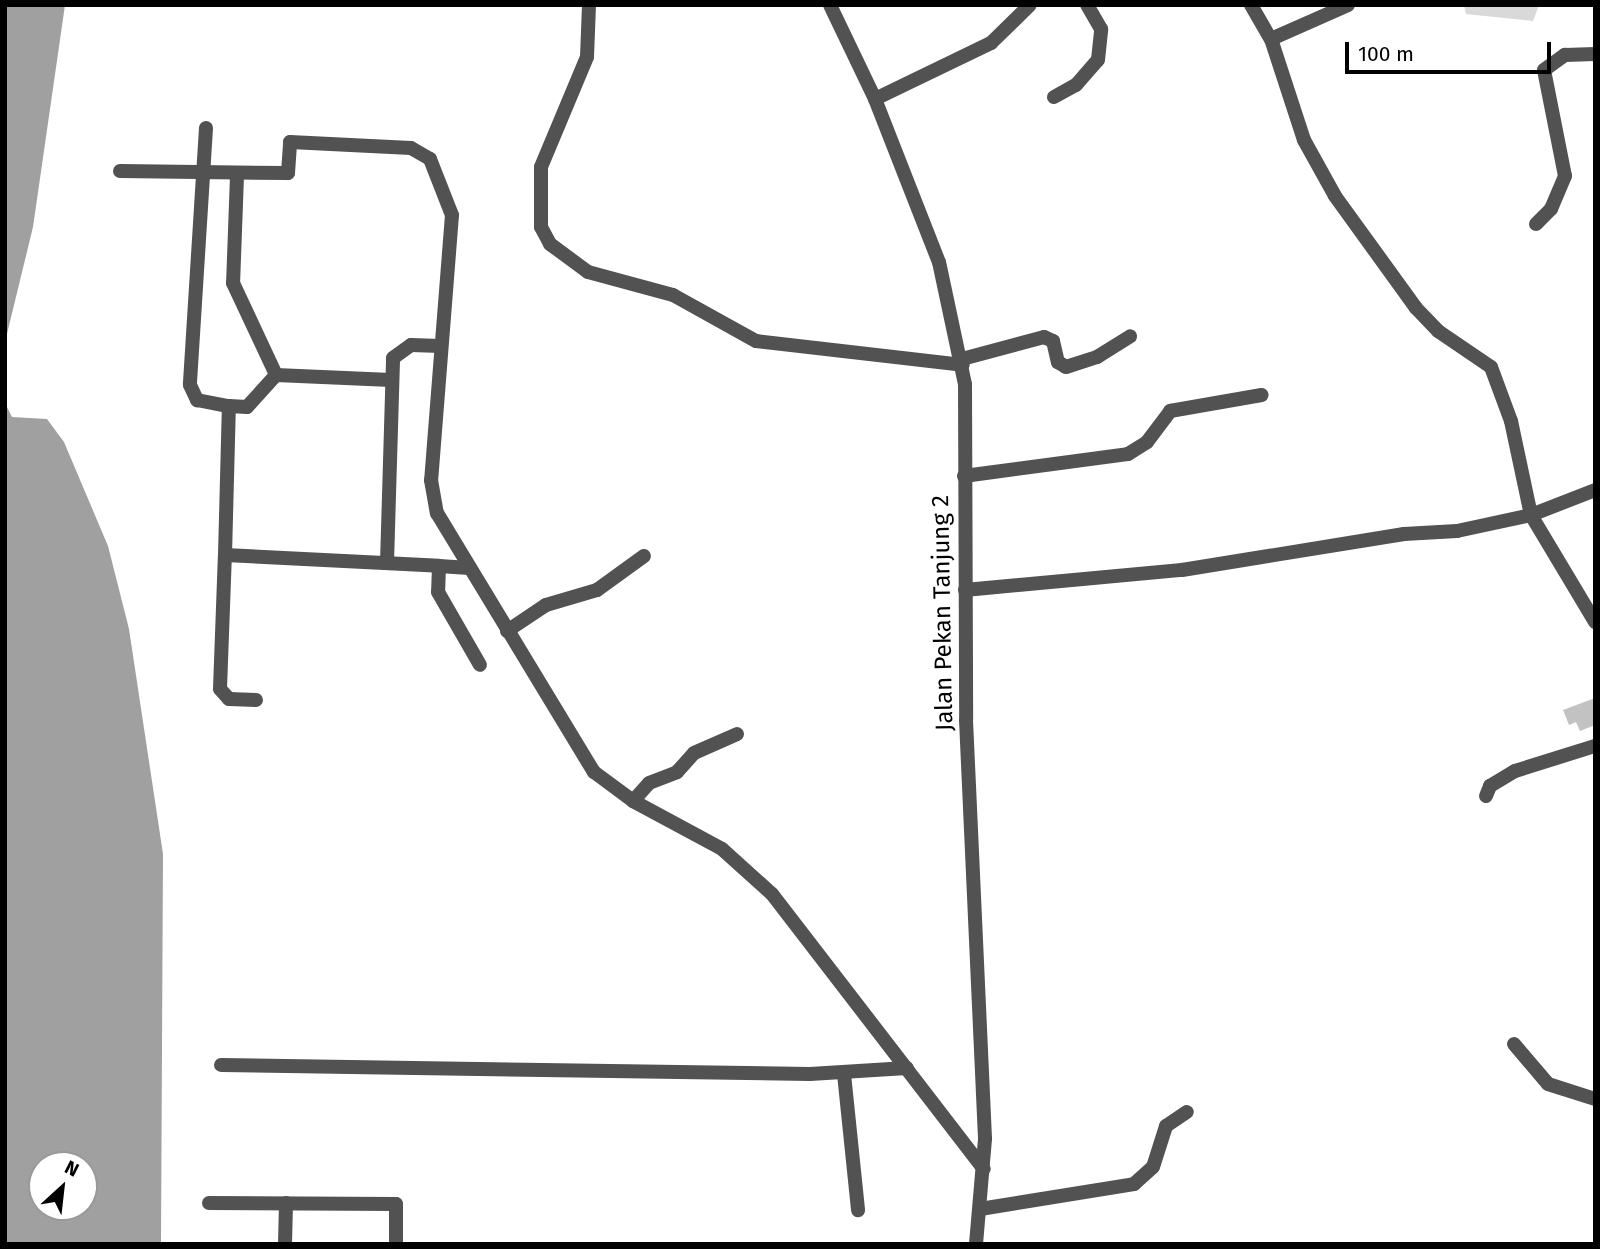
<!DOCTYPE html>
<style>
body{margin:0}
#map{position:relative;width:1600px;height:1249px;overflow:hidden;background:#fff;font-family:"Fira Sans",sans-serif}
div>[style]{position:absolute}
.green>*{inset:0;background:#d9d9d9}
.water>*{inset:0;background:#a0a0a0}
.building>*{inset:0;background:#c2c2c2}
.minor>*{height:14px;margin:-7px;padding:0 7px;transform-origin:7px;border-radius:7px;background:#525252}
span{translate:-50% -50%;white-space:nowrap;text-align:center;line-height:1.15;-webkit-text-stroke:5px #fff;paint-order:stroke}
.street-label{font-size:24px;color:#000}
.frame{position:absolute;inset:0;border:7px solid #000;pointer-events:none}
.north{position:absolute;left:28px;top:1151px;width:70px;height:70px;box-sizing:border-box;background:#fff;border:2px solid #999;border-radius:50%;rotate:27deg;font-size:19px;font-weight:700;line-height:28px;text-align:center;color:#000}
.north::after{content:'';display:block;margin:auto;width:24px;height:32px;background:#000;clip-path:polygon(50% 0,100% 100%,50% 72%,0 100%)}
.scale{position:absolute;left:1345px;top:42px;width:206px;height:32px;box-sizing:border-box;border:4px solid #000;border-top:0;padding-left:9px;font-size:21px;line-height:24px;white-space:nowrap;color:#000;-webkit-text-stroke:5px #fff;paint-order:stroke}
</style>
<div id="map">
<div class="green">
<i style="clip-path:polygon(1464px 5px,1539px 5px,1533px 21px,1466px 14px)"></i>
</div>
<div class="water">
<i style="clip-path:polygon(5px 5px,65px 5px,33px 227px,5px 342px)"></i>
<i style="clip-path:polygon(evenodd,5px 403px,12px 417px,47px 419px,64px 442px,108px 546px,129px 629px,163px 854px,161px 1244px,5px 1244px,5px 403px,42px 1165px,84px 1165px,84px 1207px,42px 1207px,42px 1165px)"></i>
</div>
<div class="building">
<i style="clip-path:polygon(1595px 698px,1595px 725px,1580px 731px,1576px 722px,1569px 725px,1563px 710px)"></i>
</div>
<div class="minor">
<i style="left:589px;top:5px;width:52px;rotate:92.2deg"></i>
<i style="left:587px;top:57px;width:119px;rotate:112.7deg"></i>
<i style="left:541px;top:167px;width:60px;rotate:90deg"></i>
<i style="left:541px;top:227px;width:19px;rotate:62deg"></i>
<i style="left:550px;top:244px;width:47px;rotate:36.4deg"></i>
<i style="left:588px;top:272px;width:88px;rotate:15.1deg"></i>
<i style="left:673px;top:295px;width:95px;rotate:29deg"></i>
<i style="left:756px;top:341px;width:208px;rotate:6.6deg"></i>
<i style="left:830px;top:5px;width:104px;rotate:64.4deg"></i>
<i style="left:875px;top:99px;width:175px;rotate:68.6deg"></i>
<i style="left:939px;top:262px;width:125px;rotate:78deg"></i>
<i style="left:965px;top:384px;width:336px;rotate:89.8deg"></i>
<i style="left:966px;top:720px;width:419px;rotate:87.4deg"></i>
<i style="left:985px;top:1139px;width:105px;rotate:94.9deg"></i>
<i style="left:1251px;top:5px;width:39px;rotate:60deg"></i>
<i style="left:1271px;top:39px;width:106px;rotate:71.9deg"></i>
<i style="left:1304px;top:140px;width:64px;rotate:61deg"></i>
<i style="left:1335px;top:196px;width:138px;rotate:54.1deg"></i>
<i style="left:1416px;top:308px;width:32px;rotate:46deg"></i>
<i style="left:1438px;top:331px;width:64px;rotate:34.2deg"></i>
<i style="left:1491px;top:367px;width:58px;rotate:69.7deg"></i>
<i style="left:1511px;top:421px;width:96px;rotate:78deg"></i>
<i style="left:1531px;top:515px;width:125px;rotate:59.1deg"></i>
<i style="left:1271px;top:39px;width:84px;rotate:-23.8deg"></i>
<i style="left:1054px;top:97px;width:25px;rotate:-29deg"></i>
<i style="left:1076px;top:85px;width:33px;rotate:-49deg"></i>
<i style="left:1098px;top:60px;width:31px;rotate:-84deg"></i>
<i style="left:1101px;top:29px;width:28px;rotate:-120deg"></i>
<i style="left:875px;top:99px;width:129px;rotate:-25.8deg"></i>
<i style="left:991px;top:43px;width:54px;rotate:-44.3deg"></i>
<i style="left:206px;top:128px;width:257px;rotate:93.6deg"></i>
<i style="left:190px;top:385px;width:17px;rotate:65deg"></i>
<i style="left:197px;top:400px;width:33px;rotate:11deg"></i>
<i style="left:120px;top:171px;width:168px;rotate:0.7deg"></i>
<i style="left:288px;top:173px;width:31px;rotate:-86deg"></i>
<i style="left:290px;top:142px;width:121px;rotate:2.8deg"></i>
<i style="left:411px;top:148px;width:22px;rotate:30deg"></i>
<i style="left:430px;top:159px;width:60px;rotate:68.6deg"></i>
<i style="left:452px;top:215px;width:266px;rotate:94.5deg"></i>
<i style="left:431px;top:480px;width:34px;rotate:80deg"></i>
<i style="left:437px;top:513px;width:303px;rotate:58.8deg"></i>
<i style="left:594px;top:772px;width:49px;rotate:36.6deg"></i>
<i style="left:633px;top:801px;width:101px;rotate:28.3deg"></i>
<i style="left:722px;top:849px;width:67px;rotate:42deg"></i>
<i style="left:772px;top:894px;width:347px;rotate:52.4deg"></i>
<i style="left:237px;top:176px;width:107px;rotate:92.1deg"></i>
<i style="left:233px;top:283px;width:102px;rotate:64.9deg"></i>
<i style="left:1536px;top:224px;width:21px;rotate:-45deg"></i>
<i style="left:1551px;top:209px;width:36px;rotate:-67deg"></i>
<i style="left:1565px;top:176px;width:108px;rotate:-101.2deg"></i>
<i style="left:1544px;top:70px;width:26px;rotate:-36deg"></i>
<i style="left:1565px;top:55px;width:30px;rotate:-2deg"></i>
<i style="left:962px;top:359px;width:85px;rotate:-15deg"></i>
<i style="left:1044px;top:337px;width:10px;rotate:24deg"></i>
<i style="left:1053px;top:341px;width:22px;rotate:77deg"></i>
<i style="left:1058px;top:362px;width:9px;rotate:32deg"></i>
<i style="left:1066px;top:367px;width:33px;rotate:-18deg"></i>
<i style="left:1097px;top:357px;width:39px;rotate:-32deg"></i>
<i style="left:276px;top:375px;width:115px;rotate:2.5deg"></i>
<i style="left:964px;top:476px;width:165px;rotate:-7.6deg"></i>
<i style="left:1128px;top:454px;width:22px;rotate:-32deg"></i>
<i style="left:1147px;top:442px;width:39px;rotate:-53deg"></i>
<i style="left:1170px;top:411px;width:93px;rotate:-9.9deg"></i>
<i style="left:225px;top:555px;width:149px;rotate:-88.5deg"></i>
<i style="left:229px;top:406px;width:18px;rotate:3deg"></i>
<i style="left:247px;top:407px;width:43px;rotate:-47.8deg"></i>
<i style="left:387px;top:563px;width:205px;rotate:-88.3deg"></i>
<i style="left:393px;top:358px;width:22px;rotate:-36deg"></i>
<i style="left:411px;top:345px;width:30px;rotate:2deg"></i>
<i style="left:469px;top:568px;width:30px;rotate:-176deg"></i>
<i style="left:439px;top:566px;width:26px;rotate:92deg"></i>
<i style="left:438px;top:592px;width:84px;rotate:60.1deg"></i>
<i style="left:965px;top:590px;width:218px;rotate:-5.3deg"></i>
<i style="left:1182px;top:570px;width:225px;rotate:-9.2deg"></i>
<i style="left:1404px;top:534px;width:53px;rotate:-3.2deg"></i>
<i style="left:1457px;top:531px;width:76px;rotate:-12.2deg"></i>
<i style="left:1531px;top:515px;width:69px;rotate:-21.3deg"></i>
<i style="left:507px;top:631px;width:47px;rotate:-33.7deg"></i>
<i style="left:546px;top:605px;width:53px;rotate:-16.4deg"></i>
<i style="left:597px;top:590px;width:58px;rotate:-35.9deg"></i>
<i style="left:256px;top:700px;width:27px;rotate:-178deg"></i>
<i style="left:229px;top:699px;width:13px;rotate:-132deg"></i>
<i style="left:220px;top:689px;width:134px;rotate:-87.9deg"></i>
<i style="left:225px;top:555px;width:214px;rotate:2.9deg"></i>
<i style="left:1486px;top:796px;width:11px;rotate:-68deg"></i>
<i style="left:1490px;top:786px;width:29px;rotate:-31deg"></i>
<i style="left:1515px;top:771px;width:84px;rotate:-17.4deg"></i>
<i style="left:633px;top:801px;width:24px;rotate:-48deg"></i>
<i style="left:649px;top:783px;width:30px;rotate:-21deg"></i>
<i style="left:677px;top:772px;width:25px;rotate:-48deg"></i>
<i style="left:694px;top:753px;width:47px;rotate:-23.8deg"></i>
<i style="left:1514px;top:1044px;width:52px;rotate:49.6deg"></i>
<i style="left:1548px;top:1084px;width:49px;rotate:17.7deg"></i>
<i style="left:221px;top:1065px;width:589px;rotate:0.88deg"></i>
<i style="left:810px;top:1074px;width:97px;rotate:-3.5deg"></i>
<i style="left:844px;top:1074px;width:137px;rotate:84.1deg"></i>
<i style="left:209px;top:1203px;width:187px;rotate:0.3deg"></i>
<i style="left:396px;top:1204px;width:40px;rotate:90deg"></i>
<i style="left:980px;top:1209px;width:156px;rotate:-9.2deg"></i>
<i style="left:1134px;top:1184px;width:25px;rotate:-42deg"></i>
<i style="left:1153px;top:1167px;width:43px;rotate:-72.4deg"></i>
<i style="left:1166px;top:1126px;width:25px;rotate:-34deg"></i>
<i style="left:285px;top:1244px;width:41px;rotate:-88.6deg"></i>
</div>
<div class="street-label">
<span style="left:943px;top:613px;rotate:-91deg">Jalan Pekan Tanjung 2</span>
</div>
<div class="frame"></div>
<div class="north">N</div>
<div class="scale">100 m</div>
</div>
